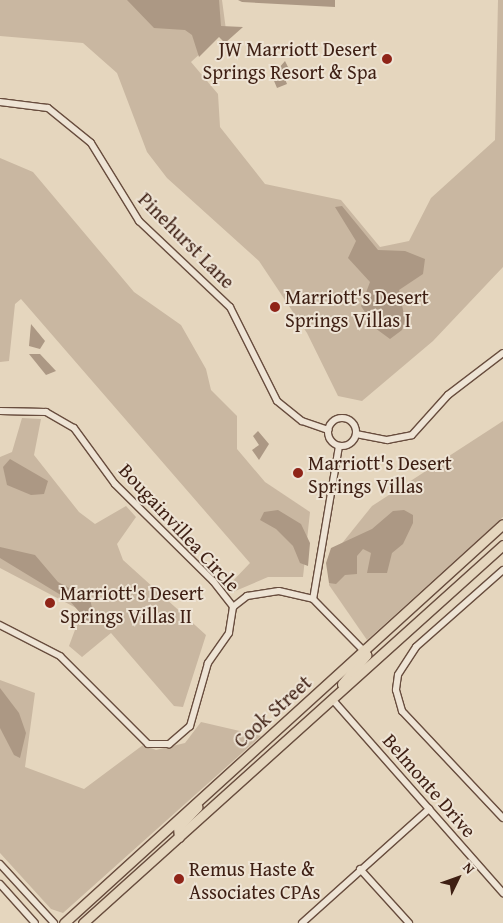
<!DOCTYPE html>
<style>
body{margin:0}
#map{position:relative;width:503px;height:923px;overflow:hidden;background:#e5d6be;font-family:"Gentium Book Plus",serif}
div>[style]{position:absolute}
.green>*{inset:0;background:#c9b7a1}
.water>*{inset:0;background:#ac9884}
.roads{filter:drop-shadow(1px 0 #684d3e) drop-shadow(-1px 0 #684d3e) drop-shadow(0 1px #684d3e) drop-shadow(0 -1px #684d3e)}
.minor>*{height:6px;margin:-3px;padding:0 3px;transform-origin:3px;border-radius:3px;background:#eee4d5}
.minor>.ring{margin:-3px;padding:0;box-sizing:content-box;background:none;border:6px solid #eee4d5;border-radius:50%}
.major>*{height:9px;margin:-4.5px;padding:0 4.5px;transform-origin:4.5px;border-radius:4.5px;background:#e5d6be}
.dots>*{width:14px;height:14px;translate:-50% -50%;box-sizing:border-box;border:2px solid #eee4d5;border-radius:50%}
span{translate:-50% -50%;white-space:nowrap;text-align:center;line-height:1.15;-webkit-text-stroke:4px #eee4d5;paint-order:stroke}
.poi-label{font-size:20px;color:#3e1f13}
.right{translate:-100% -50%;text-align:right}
.left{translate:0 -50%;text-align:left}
.street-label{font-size:20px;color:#3e1f13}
.north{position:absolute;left:433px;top:853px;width:50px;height:50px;-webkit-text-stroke:4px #eee4d5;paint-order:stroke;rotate:48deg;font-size:14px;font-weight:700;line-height:20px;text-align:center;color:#3e1f13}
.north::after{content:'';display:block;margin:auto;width:18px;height:22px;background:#3e1f13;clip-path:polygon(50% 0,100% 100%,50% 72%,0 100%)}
</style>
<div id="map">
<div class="green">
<i style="clip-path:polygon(0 0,222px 0,226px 30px,191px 62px,218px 94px,220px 127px,265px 184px,341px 200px,380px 247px,409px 241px,431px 198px,495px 140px,498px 0,503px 0,503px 267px,433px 341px,362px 401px,338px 396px,307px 333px,259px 261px,167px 178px,147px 152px,117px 73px,83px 43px,0 36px)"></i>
<i style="clip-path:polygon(0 158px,33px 172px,134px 292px,181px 325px,206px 369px,211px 390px,237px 416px,237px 449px,265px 482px,310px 512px,303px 577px,268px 577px,233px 592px,228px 586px,250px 563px,21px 299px,15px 304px,9px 361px,0 362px)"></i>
<i style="clip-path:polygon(22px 418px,41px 419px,34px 455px,79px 512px,95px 524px,126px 506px,136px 517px,117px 544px,123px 560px,206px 635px,183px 707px,174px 706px,111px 633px,82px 657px,69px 646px,82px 611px,0 568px,0 457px,12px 452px)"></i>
<i style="clip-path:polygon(503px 421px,503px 517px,367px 640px,329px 585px,331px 557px,372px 506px)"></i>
<i style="clip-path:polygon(0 680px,35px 693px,25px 767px,84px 789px,143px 745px,156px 750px,185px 743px,201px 722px,261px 736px,63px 913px,51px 909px,0 853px)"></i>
</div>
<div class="water">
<i style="clip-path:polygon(127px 0,219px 0,221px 26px,243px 27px,225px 43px,219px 37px,199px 57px,192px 35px,185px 30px,154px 28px)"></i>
<i style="clip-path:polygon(238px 0,335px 0,335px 7px,242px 2px)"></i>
<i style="clip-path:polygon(285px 61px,291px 73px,285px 79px,287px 84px,277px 88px,272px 76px)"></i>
<i style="clip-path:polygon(342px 206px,378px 250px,405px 251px,425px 259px,423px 274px,399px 290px,405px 320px,402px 330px,390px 339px,375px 328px,361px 306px,370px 282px,348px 258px,356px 241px,335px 207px)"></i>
<i style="clip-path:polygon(31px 324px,45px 341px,40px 349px,29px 346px)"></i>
<i style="clip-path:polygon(29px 354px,40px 354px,56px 371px,46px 375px)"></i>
<i style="clip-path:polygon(258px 431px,269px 444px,259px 460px,252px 450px,259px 445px,253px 436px)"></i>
<i style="clip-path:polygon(10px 459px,48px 481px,44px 494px,31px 495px,7px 485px,3px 467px)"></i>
<i style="clip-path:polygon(278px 510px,301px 524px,310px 543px,308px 566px,300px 563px,293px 546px,276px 529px,260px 520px,264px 512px)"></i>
<i style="clip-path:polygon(404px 510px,413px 515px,413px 523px,403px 544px,392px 553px,387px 573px,367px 573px,371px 553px,363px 549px,357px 556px,357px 574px,345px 575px,336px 584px,329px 583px,326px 563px,331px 548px,372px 529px,393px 511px)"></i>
<i style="clip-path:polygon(0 547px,35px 555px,58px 582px,90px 599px,95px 621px,88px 622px,69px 600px,0 558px)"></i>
<i style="clip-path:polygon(0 688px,19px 713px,26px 733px,20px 758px,14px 755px,0 728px)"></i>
</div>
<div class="roads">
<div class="minor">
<i style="left:0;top:102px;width:48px;rotate:7.1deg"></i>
<i style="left:48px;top:108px;width:55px;rotate:39.1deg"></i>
<i style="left:91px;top:143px;width:92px;rotate:58.4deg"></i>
<i style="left:139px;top:221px;width:125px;rotate:43.4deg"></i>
<i style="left:230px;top:307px;width:105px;rotate:63.4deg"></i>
<i style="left:277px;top:401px;width:32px;rotate:39deg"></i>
<i style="left:302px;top:421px;width:28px;rotate:19deg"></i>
<i style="left:0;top:411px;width:46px;rotate:1.2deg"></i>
<i style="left:46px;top:412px;width:32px;rotate:30deg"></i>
<i style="left:74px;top:428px;width:69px;rotate:53.8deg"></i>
<i style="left:115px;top:484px;width:138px;rotate:44.7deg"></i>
<i style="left:213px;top:581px;width:33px;rotate:52deg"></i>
<i style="left:233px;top:607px;width:26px;rotate:99deg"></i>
<i style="left:229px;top:633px;width:37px;rotate:125deg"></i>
<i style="left:208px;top:663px;width:66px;rotate:105.9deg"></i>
<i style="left:190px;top:726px;width:28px;rotate:139deg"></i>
<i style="left:169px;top:744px;width:21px;rotate:180deg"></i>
<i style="left:148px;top:744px;width:124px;rotate:-135deg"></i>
<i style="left:60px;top:656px;width:68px;rotate:-152.7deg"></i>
<i class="ring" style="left:328px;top:418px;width:22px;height:22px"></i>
<i style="left:356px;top:434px;width:32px;rotate:11deg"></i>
<i style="left:387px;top:440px;width:25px;rotate:-11deg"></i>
<i style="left:412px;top:435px;width:54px;rotate:-48deg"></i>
<i style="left:448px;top:395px;width:69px;rotate:-37.4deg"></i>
<i style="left:339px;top:446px;width:155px;rotate:99.6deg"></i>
<i style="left:313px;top:599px;width:71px;rotate:45.6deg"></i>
<i style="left:503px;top:570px;width:116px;rotate:138.5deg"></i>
<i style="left:416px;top:647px;width:33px;rotate:123deg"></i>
<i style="left:398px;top:675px;width:15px;rotate:98deg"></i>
<i style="left:396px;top:690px;width:22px;rotate:74deg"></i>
<i style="left:402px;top:711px;width:147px;rotate:46.7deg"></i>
<i style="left:233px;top:607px;width:18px;rotate:-38deg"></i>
<i style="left:247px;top:596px;width:32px;rotate:-9deg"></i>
<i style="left:279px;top:591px;width:35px;rotate:13deg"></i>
<i style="left:332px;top:699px;width:259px;rotate:48.6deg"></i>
<i style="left:0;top:864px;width:80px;rotate:47.5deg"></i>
<i style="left:360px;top:869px;width:73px;rotate:47.8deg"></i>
<i style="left:0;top:884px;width:52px;rotate:48.1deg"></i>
<i style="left:302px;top:923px;width:171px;rotate:-41.9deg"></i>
</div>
<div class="major">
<i style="left:342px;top:684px;width:38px;rotate:-50deg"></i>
<i style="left:366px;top:655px;width:6px;rotate:-121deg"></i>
<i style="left:179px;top:837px;width:10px;rotate:-96deg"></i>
<i style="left:178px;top:827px;width:28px;rotate:-46deg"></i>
<i style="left:64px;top:923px;width:593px;rotate:-42.27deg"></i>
<i style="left:83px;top:923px;width:565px;rotate:-41.99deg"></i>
</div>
</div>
<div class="dots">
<i style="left:387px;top:59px;background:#8f2418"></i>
<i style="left:275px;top:307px;background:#8f2418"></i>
<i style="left:298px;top:473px;background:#8f2418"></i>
<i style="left:50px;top:603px;background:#8f2418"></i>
<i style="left:179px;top:879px;background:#8f2418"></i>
</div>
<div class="poi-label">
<span class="right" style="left:377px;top:60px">JW Marriott Desert<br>Springs Resort &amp; Spa</span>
<span class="left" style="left:285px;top:308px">Marriott's Desert<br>Springs Villas I</span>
<span class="left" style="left:308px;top:474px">Marriott's Desert<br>Springs Villas</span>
<span class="left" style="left:60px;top:604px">Marriott's Desert<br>Springs Villas II</span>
<span class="left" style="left:189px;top:880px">Remus Haste &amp;<br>Associates CPAs</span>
</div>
<div class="street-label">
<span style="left:187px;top:240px;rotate:45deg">Pinehurst Lane</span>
<span style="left:180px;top:527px;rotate:47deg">Bougainvillea Circle</span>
<span style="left:272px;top:711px;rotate:-42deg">Cook Street</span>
<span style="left:430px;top:785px;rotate:49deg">Belmonte Drive</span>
</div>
<div class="north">N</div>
</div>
